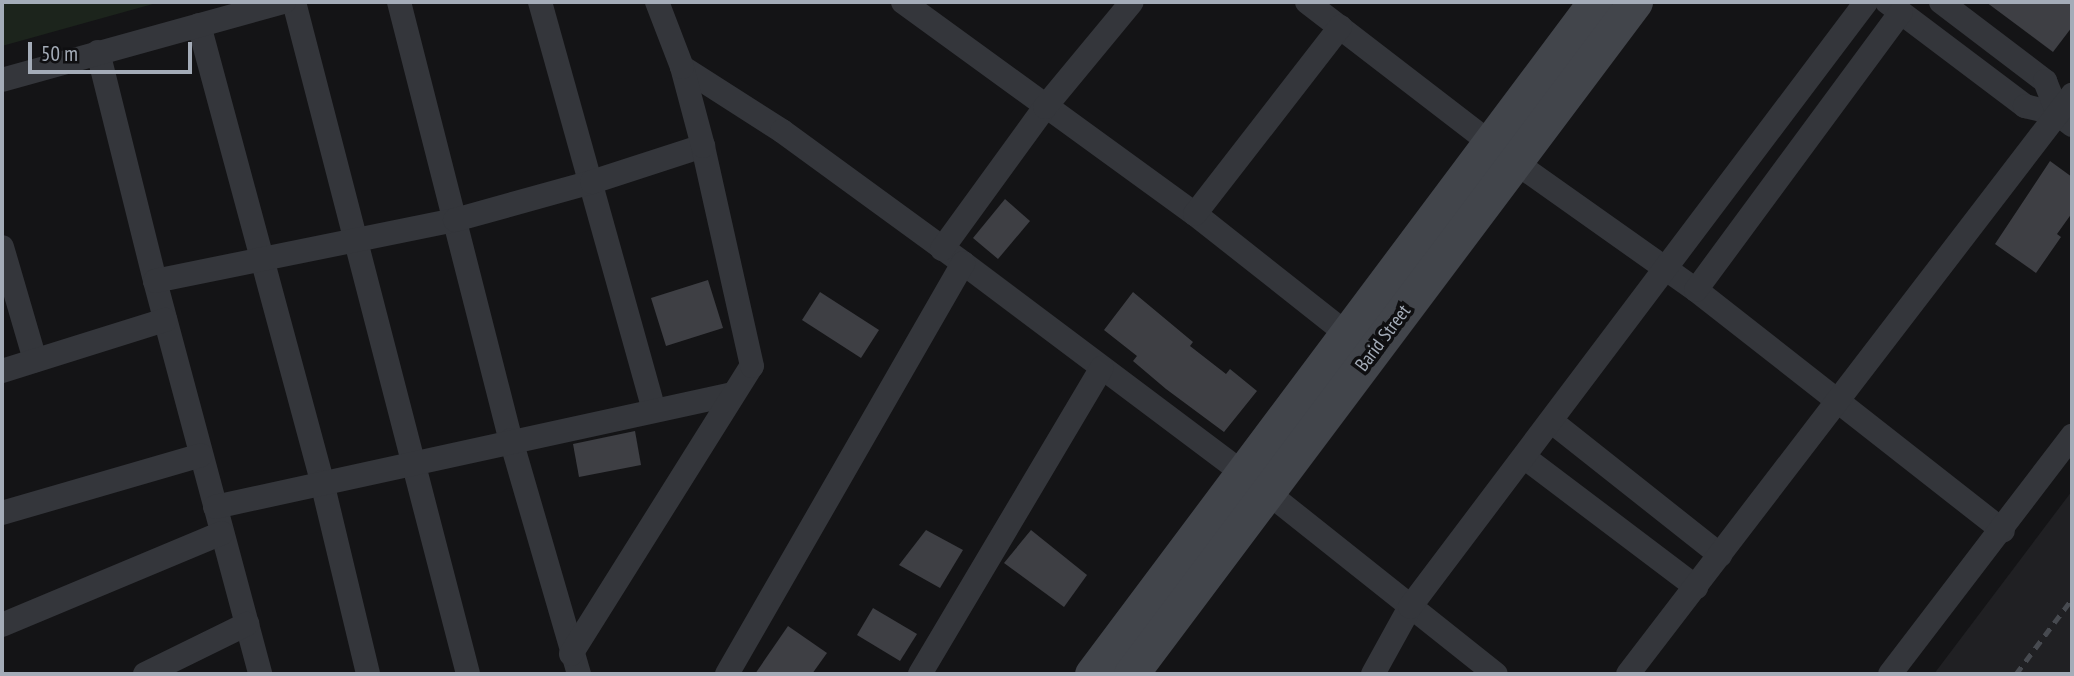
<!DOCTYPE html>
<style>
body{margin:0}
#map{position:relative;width:2074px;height:676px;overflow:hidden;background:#141416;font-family:"PT Sans Narrow",sans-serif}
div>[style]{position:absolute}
.built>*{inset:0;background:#202023}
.green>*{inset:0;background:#1c241c}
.building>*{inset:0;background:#3e3f44}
.street>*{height:24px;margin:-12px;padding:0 12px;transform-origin:12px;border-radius:12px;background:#34363b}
.secondary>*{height:35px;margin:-17.5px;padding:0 17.5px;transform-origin:17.5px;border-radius:17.5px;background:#42454b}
.rail>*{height:5px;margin-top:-2.5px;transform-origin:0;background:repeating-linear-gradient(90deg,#474a50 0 9px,transparent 0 16px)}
span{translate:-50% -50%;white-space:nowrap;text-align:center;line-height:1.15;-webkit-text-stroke:7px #0f0f11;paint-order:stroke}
.street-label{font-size:19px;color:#a4acb8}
.frame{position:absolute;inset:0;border:4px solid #a4acb8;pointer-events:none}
.scale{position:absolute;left:28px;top:42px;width:164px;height:32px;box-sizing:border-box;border:4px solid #a4acb8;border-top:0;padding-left:9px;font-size:21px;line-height:24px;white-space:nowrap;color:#a4acb8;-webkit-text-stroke:5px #0f0f11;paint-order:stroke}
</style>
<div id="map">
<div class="built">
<i style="clip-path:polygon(2072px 491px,2072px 674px,1934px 674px)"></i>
</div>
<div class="green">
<i style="clip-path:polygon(2px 2px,160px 2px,2px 46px)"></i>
</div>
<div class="building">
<i style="clip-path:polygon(1986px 2px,2072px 2px,2072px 27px,2053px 52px)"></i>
<i style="clip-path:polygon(2050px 161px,2072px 177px,2072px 213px,2057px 234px,2061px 237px,2036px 273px,1995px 244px)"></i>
<i style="clip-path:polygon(1005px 199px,1030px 221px,998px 259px,973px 238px)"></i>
<i style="clip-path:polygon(708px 280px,723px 328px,666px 346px,651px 298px)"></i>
<i style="clip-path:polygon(820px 292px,879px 330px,861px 358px,802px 320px)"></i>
<i style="clip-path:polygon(1133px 292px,1193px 342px,1190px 346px,1226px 374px,1230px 369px,1257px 391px,1224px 432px,1166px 389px,1133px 361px,1137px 356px,1104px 330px)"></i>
<i style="clip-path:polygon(635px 431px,641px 465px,579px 477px,573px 444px)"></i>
<i style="clip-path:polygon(926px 530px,963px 550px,940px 588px,899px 565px)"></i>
<i style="clip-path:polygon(1031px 530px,1087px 575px,1064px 607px,1004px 563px)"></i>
<i style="clip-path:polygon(873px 608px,917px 634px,900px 661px,857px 635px)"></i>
<i style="clip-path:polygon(788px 626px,827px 653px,812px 674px,755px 674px)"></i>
</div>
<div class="street">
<i style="left:294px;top:2px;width:694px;rotate:75.48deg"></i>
<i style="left:399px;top:2px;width:452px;rotate:75.7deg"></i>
<i style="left:511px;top:440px;width:244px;rotate:73.8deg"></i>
<i style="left:540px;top:2px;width:424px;rotate:74.4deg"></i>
<i style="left:903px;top:2px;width:361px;rotate:36deg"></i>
<i style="left:1195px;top:214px;width:194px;rotate:38.3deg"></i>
<i style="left:1307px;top:2px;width:262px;rotate:37.6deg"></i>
<i style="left:1515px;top:162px;width:222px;rotate:35.3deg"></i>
<i style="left:1696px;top:290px;width:390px;rotate:38.1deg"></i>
<i style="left:1887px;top:2px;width:173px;rotate:37deg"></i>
<i style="left:2025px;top:106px;width:34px;rotate:14deg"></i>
<i style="left:2058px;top:114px;width:18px;rotate:38deg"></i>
<i style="left:1941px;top:2px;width:131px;rotate:37.2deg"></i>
<i style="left:2045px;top:81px;width:35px;rotate:68deg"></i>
<i style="left:199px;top:25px;width:473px;rotate:74.9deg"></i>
<i style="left:322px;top:482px;width:197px;rotate:76.5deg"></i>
<i style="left:98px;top:52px;width:236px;rotate:76deg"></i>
<i style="left:155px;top:281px;width:407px;rotate:75deg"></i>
<i style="left:682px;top:67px;width:119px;rotate:32.6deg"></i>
<i style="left:782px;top:131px;width:224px;rotate:36.1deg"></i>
<i style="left:963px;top:263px;width:350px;rotate:36.9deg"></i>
<i style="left:1243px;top:473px;width:323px;rotate:38.5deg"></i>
<i style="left:2px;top:80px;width:293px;rotate:-15.5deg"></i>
<i style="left:1195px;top:214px;width:237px;rotate:-52.2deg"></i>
<i style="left:2px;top:247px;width:118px;rotate:73.7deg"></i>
<i style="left:942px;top:249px;width:175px;rotate:-54deg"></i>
<i style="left:1045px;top:107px;width:136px;rotate:-50.4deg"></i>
<i style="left:155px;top:281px;width:306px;rotate:-11.5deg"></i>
<i style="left:455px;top:220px;width:142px;rotate:-15.5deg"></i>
<i style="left:592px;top:182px;width:117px;rotate:-18deg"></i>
<i style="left:1696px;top:290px;width:345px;rotate:-53.6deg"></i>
<i style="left:2px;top:371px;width:171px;rotate:-17.4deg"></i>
<i style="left:1551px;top:421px;width:216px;rotate:38.4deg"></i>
<i style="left:1524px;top:457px;width:216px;rotate:37.1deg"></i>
<i style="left:215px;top:507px;width:530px;rotate:-12.31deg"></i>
<i style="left:2px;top:513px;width:207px;rotate:-16.2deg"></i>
<i style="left:2px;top:625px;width:238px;rotate:-22.7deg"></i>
<i style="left:571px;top:654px;width:340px;rotate:-57.9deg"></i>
<i style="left:752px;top:366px;width:225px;rotate:-102.6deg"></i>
<i style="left:703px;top:146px;width:82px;rotate:-104.9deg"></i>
<i style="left:682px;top:67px;width:70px;rotate:-111deg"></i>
<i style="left:145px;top:674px;width:114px;rotate:-26.1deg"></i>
<i style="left:727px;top:674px;width:474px;rotate:-60.1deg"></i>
<i style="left:920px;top:674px;width:356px;rotate:-59.3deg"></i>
<i style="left:1373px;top:674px;width:77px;rotate:-61.1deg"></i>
<i style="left:1410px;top:607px;width:758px;rotate:-52.99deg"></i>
<i style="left:1628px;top:674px;width:730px;rotate:-52.52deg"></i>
<i style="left:1890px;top:674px;width:300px;rotate:-52.6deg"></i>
</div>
<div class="secondary">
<i style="left:1092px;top:674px;width:839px;rotate:-53.18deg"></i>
<i style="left:1131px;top:674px;width:840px;rotate:-53.13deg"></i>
</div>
<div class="rail">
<i style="left:2016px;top:674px;width:94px;rotate:-53.3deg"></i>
</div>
<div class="street-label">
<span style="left:1383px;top:338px;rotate:-53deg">Barid Street</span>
</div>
<div class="frame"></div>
<div class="scale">50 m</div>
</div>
